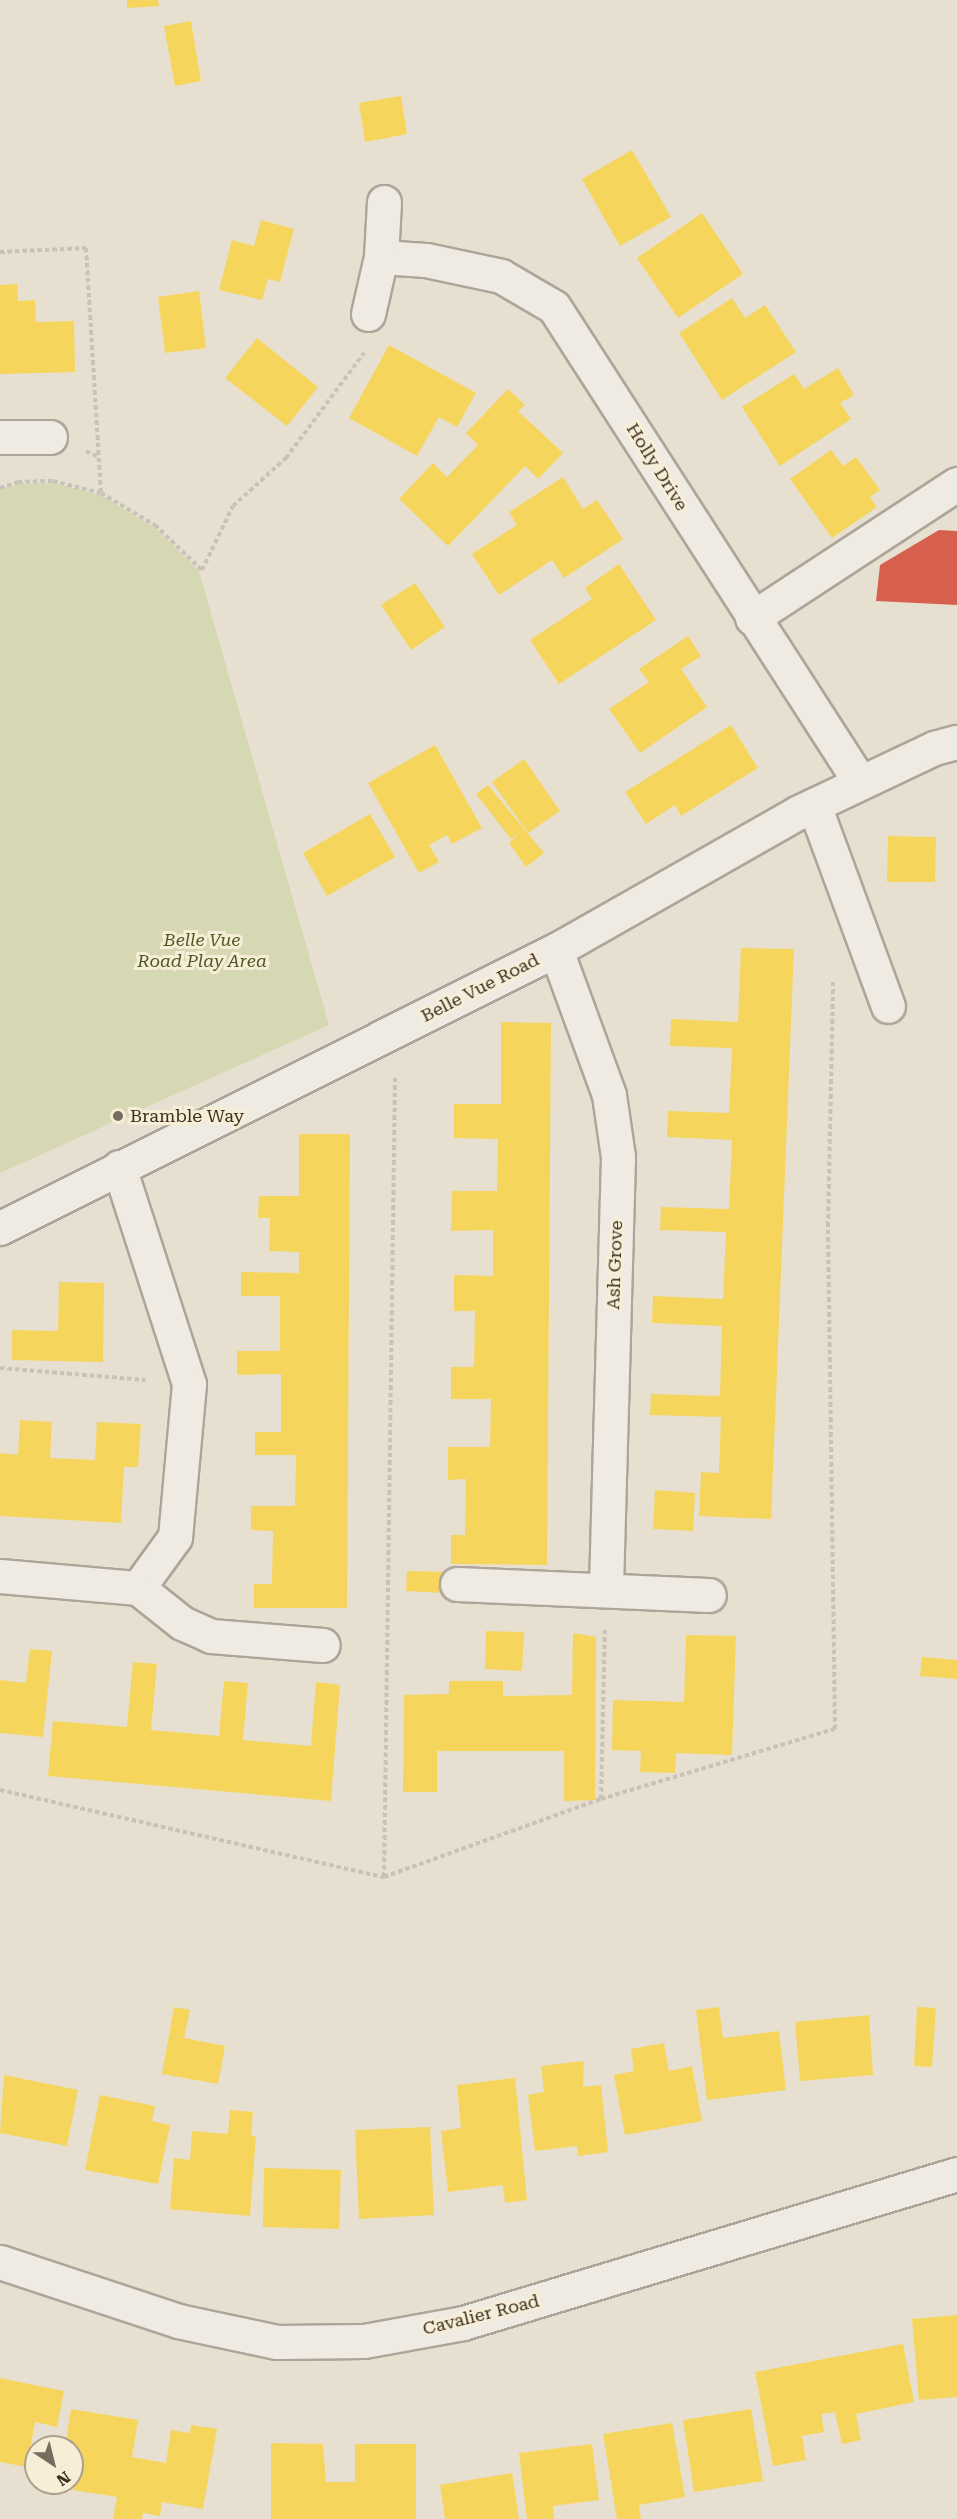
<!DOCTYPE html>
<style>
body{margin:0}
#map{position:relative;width:957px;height:2519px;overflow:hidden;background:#e7e0d1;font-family:"Roboto Serif",serif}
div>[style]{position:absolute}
.green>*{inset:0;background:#d6d7b3}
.homes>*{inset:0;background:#f6d55c}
.shops>*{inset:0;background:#d6604d}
.path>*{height:4px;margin-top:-2px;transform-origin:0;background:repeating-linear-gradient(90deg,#c8c2b9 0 4.5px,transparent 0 7.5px)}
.roads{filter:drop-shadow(2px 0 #ada599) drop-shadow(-2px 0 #ada599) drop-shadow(0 2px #ada599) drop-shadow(0 -2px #ada599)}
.minor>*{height:33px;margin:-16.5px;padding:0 16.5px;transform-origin:16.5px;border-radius:16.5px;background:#efebe3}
.dots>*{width:16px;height:16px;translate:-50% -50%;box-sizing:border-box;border:3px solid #f7eed8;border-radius:50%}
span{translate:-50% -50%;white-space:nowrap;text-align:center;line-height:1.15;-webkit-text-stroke:6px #f7eed8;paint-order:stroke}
.street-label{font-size:18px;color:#3d2e20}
.park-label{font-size:18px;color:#4d5a26;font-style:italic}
.poi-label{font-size:18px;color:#3d2e20}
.left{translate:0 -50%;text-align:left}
.north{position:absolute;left:24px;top:2435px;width:60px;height:60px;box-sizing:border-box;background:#f7eed8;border:2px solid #ada18e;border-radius:50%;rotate:145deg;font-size:16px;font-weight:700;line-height:24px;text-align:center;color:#3d2e20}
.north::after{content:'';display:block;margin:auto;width:21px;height:27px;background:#786c5e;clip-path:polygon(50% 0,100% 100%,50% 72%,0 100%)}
</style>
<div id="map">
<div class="green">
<i style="clip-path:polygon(54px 483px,101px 495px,155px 528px,199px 571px,329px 1025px,0 1173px,0 489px,17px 484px)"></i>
</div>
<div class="homes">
<i style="clip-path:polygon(127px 0,158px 0,159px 6px,127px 8px)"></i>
<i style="clip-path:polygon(191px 21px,201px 81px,175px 86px,164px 26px)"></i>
<i style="clip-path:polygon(401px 96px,407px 134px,365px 142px,359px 103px)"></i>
<i style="clip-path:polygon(632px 150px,671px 217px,620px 246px,582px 179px)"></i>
<i style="clip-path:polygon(702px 213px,743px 274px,678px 318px,637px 258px)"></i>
<i style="clip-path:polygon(261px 220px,294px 229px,280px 282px,268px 279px,262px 300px,219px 290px,232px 240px,254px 246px)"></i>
<i style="clip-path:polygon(17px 284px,18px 301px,35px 300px,36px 322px,74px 321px,75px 372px,0 374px,0 285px)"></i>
<i style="clip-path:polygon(199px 291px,206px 348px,165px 353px,158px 297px)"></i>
<i style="clip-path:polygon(732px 298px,745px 318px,765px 305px,796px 352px,722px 400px,679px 333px)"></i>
<i style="clip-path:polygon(257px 338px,318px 387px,287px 426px,225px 378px)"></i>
<i style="clip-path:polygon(389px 345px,476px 393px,457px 427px,439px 417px,417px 456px,349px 418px)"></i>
<i style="clip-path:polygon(838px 368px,854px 395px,840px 403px,851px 419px,780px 466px,742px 407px,794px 374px,804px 389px)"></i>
<i style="clip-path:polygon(508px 389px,525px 405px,518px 411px,563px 453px,538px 479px,525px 466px,448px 546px,399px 499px,433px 463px,447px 477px,478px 445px,466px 433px)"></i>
<i style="clip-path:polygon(831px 450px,843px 466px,856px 457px,880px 490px,870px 497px,877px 507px,832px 538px,790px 479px)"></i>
<i style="clip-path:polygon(563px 477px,583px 509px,597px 500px,623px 539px,564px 578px,552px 560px,499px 595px,472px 554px,517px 525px,509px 512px)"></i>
<i style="clip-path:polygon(619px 564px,656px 620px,559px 684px,530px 640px,592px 599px,585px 588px)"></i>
<i style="clip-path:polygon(415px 583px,445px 627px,411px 650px,381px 605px)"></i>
<i style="clip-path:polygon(688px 636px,701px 656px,681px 669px,707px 707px,640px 753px,609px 709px,649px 682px,639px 669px)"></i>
<i style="clip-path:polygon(731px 725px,758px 768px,681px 816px,675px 805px,646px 824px,625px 792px)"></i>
<i style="clip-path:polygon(435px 745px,482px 828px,452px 844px,447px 835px,429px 845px,439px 862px,419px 873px,368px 783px)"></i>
<i style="clip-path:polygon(524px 759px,560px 811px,528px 833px,492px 782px)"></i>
<i style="clip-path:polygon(488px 785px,544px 853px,526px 867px,509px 843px,521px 831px,511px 839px,476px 794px)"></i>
<i style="clip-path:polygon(370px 814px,395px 857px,327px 896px,303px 853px)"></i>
<i style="clip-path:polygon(888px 836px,936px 837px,935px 882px,887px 882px)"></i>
<i style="clip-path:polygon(741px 948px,794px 949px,771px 1519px,699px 1516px,701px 1472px,719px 1473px,721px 1417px,650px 1415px,651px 1394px,720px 1396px,722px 1326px,652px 1323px,653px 1296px,723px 1299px,726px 1232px,660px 1230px,661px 1207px,729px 1209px,732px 1140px,667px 1137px,668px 1111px,729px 1113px,732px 1048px,670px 1046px,671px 1019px,738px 1022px)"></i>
<i style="clip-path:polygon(501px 1022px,551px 1023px,547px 1565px,451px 1564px,451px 1535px,465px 1535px,466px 1479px,448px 1480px,448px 1447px,490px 1447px,491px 1399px,451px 1399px,451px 1367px,474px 1367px,475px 1311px,454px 1311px,454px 1275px,493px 1276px,493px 1230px,451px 1231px,452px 1191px,497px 1191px,498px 1139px,454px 1138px,454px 1104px,501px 1104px)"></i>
<i style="clip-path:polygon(299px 1134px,350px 1134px,347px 1608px,254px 1608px,254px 1584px,272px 1584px,273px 1531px,251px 1530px,251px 1506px,295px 1506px,296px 1455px,255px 1455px,255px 1432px,281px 1432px,281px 1374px,237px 1375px,237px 1351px,280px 1351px,280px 1296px,241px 1296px,241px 1272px,299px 1273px,299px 1252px,269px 1251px,270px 1218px,258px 1218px,259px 1196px,299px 1196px)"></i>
<i style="clip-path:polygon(59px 1282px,104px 1283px,103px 1362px,12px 1360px,12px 1330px,58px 1331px)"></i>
<i style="clip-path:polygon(20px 1420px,52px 1422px,50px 1458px,95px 1460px,97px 1422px,141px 1424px,138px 1467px,124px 1467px,121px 1523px,0 1516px,0 1453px,18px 1455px)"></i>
<i style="clip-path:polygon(655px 1490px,695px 1493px,693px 1531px,653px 1529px)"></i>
<i style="clip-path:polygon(407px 1571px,445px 1572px,444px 1593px,406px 1591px)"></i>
<i style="clip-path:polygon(486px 1631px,524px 1632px,522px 1671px,485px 1669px)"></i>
<i style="clip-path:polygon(573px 1633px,596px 1637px,595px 1800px,564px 1801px,564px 1751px,437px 1751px,437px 1792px,403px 1792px,404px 1695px,449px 1694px,449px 1681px,503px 1681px,503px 1696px,572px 1695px)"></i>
<i style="clip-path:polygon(686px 1635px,736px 1636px,732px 1755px,676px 1753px,675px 1773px,640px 1772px,641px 1751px,612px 1750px,613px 1700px,684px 1702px)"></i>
<i style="clip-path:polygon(30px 1649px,52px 1651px,43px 1737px,0 1733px,0 1680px,26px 1683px)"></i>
<i style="clip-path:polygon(922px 1657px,957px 1660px,957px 1679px,920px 1676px)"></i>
<i style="clip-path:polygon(133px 1662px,157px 1664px,151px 1730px,219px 1736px,224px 1681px,248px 1683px,243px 1740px,311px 1746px,316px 1682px,340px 1685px,331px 1801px,48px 1776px,53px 1721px,127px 1727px)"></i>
<i style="clip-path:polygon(174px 2007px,190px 2010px,184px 2038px,225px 2046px,218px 2084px,162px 2074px)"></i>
<i style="clip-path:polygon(719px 2007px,723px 2038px,779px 2031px,786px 2090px,707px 2100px,696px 2010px)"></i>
<i style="clip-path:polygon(917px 2007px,936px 2008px,932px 2067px,914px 2066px)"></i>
<i style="clip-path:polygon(869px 2015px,873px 2075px,800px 2081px,795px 2022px)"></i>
<i style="clip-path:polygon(664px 2043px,669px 2071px,692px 2066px,702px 2121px,625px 2135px,614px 2075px,634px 2071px,631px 2049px)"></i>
<i style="clip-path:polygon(584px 2061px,583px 2087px,601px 2085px,608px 2152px,578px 2156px,577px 2146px,535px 2151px,528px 2095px,544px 2092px,541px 2066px)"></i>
<i style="clip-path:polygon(4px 2075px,78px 2090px,67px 2146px,0 2133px)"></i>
<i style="clip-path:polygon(515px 2078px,527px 2200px,505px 2203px,503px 2185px,448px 2192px,441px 2131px,461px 2128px,457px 2085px)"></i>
<i style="clip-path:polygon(100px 2095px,155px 2106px,152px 2121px,170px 2125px,158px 2184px,85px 2170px)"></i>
<i style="clip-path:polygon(230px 2110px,253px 2112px,251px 2136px,256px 2136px,250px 2216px,170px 2209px,174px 2158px,190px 2160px,192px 2131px,228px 2134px)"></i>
<i style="clip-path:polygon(430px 2127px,434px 2215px,359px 2219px,355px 2130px)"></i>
<i style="clip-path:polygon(264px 2168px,341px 2170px,339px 2229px,263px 2227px)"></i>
<i style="clip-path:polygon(957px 2315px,957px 2397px,919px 2400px,912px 2319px)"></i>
<i style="clip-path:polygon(903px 2344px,914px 2402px,856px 2414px,861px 2440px,842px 2444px,835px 2412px,821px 2414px,824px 2432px,802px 2436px,806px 2460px,773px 2466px,755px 2372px)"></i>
<i style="clip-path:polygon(0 2378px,64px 2391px,57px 2427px,35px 2422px,27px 2467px,0 2462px)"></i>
<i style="clip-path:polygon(71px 2409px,138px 2420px,132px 2457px,166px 2463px,171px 2430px,190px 2433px,191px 2425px,217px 2429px,203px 2509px,162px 2502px,160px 2516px,143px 2513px,142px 2519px,113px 2519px,117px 2497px,73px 2490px,77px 2463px,72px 2462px,72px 2447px,65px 2447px)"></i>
<i style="clip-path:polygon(751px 2409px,763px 2481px,694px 2492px,683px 2420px)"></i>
<i style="clip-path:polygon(672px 2423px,685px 2497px,639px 2505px,641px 2519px,617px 2519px,603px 2434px)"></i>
<i style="clip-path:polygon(271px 2443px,323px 2444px,326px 2482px,355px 2482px,355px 2444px,416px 2444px,416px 2519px,271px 2519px)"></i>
<i style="clip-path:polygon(592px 2444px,599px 2500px,553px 2506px,554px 2519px,527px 2519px,519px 2453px)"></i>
<i style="clip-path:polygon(512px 2473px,519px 2519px,445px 2519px,440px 2485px)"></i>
</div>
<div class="shops">
<i style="clip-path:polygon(939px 530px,957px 531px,957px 605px,876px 601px,880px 565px)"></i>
</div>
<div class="path">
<i style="left:0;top:252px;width:86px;rotate:-2.7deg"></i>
<i style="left:86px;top:248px;width:245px;rotate:86.5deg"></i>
<i style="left:86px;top:451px;width:14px;rotate:25deg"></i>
<i style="left:0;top:488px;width:19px;rotate:-18deg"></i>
<i style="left:18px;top:482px;width:35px;rotate:-2deg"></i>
<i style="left:53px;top:481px;width:49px;rotate:14deg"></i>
<i style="left:101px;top:493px;width:63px;rotate:30.7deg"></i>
<i style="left:155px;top:525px;width:65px;rotate:43.8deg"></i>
<i style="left:202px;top:570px;width:71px;rotate:-64.2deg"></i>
<i style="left:233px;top:506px;width:72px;rotate:-42.2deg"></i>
<i style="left:286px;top:458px;width:131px;rotate:-53.4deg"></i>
<i style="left:0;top:1368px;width:146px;rotate:4.7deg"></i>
<i style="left:0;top:1790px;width:394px;rotate:12.8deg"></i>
<i style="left:384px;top:1877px;width:231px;rotate:-19.8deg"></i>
<i style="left:601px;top:1799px;width:244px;rotate:-16.7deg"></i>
<i style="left:835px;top:1729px;width:503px;rotate:-90.8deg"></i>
<i style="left:828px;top:1226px;width:247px;rotate:-88.8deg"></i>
<i style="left:601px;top:1799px;width:170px;rotate:-88.7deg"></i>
<i style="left:384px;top:1877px;width:800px;rotate:-89.21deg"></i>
</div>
<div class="roads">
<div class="minor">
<i style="left:381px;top:257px;width:45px;rotate:3.8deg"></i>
<i style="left:426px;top:260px;width:77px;rotate:12deg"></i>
<i style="left:501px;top:276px;width:61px;rotate:30.3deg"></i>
<i style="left:554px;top:307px;width:565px;rotate:57.21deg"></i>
<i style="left:368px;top:314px;width:58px;rotate:-77.2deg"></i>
<i style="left:381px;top:257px;width:55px;rotate:-86.9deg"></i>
<i style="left:0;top:437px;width:50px"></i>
<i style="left:752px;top:618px;width:245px;rotate:-33.2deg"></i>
<i style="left:814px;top:805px;width:214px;rotate:69.8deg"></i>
<i style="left:556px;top:950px;width:154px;rotate:69.9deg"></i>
<i style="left:609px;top:1095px;width:63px;rotate:81.7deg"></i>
<i style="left:618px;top:1157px;width:433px;rotate:91.6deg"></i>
<i style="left:119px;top:1167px;width:228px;rotate:72.1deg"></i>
<i style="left:189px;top:1384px;width:154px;rotate:95.2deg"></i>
<i style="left:175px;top:1537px;width:63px;rotate:126deg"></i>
<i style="left:0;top:1228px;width:622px;rotate:-26.57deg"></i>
<i style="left:556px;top:950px;width:277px;rotate:-29.6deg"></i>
<i style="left:797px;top:813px;width:152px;rotate:-25.4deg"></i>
<i style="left:934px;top:748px;width:24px;rotate:-15deg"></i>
<i style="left:0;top:1576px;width:139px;rotate:5deg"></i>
<i style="left:138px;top:1588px;width:56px;rotate:38.5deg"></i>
<i style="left:182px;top:1623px;width:32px;rotate:24deg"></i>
<i style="left:211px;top:1636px;width:112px;rotate:4.6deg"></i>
<i style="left:457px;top:1584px;width:252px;rotate:2.5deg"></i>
<i style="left:0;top:2262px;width:188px;rotate:18.3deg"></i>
<i style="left:178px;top:2321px;width:101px;rotate:12deg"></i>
<i style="left:277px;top:2342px;width:87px;rotate:-0.7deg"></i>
<i style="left:364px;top:2341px;width:101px;rotate:-10.3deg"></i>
<i style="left:463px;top:2323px;width:516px;rotate:-16.78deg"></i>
</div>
</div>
<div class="dots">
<i style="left:118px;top:1116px;background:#786c5e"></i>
</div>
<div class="street-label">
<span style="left:657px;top:467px;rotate:58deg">Holly Drive</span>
<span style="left:480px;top:988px;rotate:-27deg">Belle Vue Road</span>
<span style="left:615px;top:1265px;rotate:-88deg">Ash Grove</span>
<span style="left:481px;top:2315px;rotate:-14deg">Cavalier Road</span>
</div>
<div class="park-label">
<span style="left:202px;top:951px">Belle Vue<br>Road Play Area</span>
</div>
<div class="poi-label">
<span class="left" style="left:130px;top:1116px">Bramble Way</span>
</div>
<div class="north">N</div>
</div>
